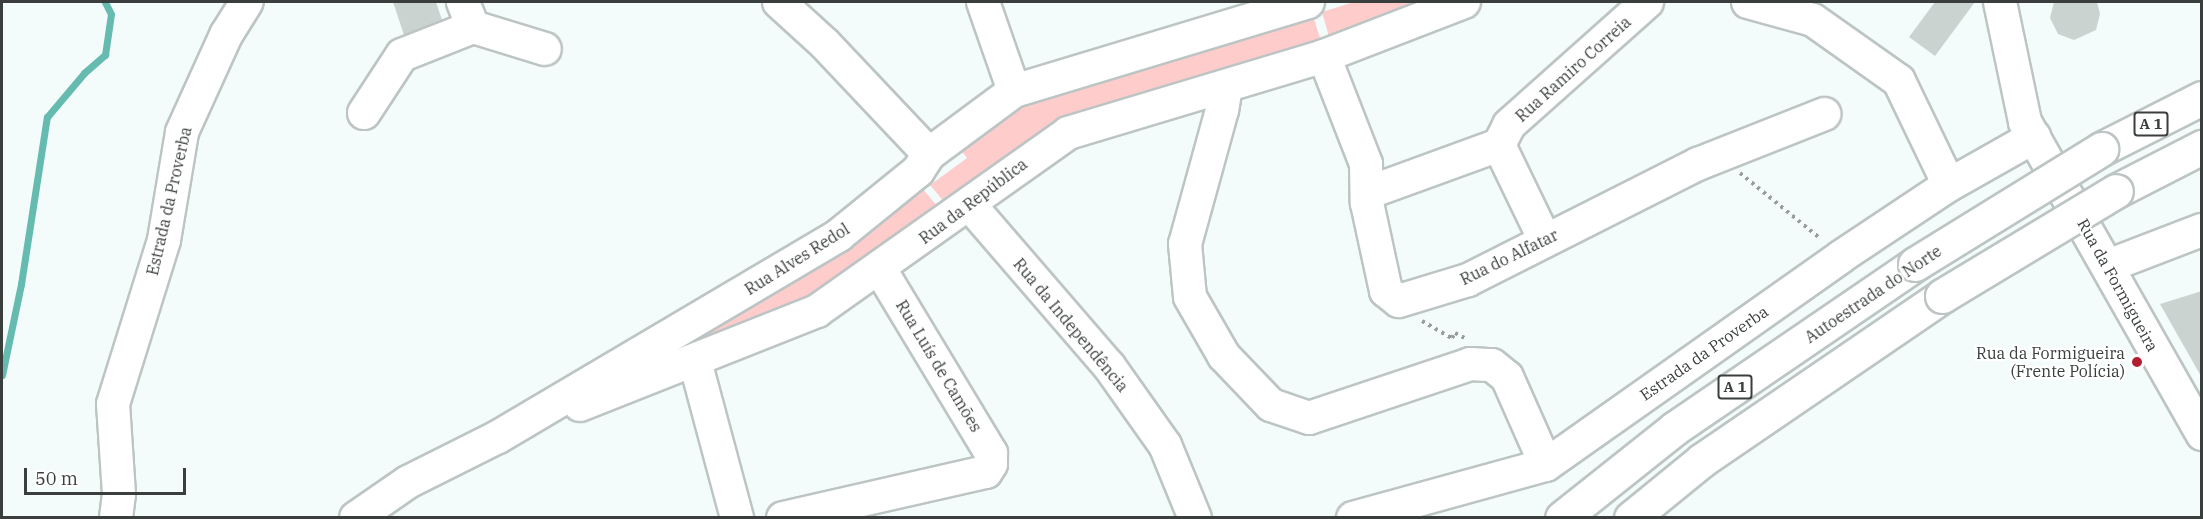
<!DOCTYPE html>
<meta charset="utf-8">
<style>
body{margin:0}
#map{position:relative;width:2203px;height:519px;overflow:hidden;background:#f4fcfb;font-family:"IBM Plex Serif",serif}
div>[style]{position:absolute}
.green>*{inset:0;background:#fecdcb}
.stream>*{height:7px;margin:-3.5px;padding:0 3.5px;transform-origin:3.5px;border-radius:3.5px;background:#66bbb1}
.building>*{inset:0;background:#cbd3d1}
.path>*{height:4px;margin-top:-2px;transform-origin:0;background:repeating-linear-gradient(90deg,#979d9c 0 3px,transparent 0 7.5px)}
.roads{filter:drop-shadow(2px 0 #bdc5c4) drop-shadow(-2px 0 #bdc5c4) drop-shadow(0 2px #bdc5c4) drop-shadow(0 -2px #bdc5c4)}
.minor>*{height:32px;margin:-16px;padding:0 16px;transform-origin:16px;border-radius:16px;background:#fff}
.highway>*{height:33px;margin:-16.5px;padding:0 16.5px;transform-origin:16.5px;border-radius:16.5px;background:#fff}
.bridges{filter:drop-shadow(2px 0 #bdc5c4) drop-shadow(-2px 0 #bdc5c4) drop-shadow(0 2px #bdc5c4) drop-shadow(0 -2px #bdc5c4)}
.highway-bridge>*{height:33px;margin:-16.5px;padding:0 16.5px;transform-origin:16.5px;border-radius:16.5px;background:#fff}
.dots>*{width:16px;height:16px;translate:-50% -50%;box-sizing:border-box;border:3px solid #fff;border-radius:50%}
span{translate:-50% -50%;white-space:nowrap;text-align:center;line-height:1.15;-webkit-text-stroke:4.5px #fff;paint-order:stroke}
.shield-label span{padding:2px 4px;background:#fff;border:2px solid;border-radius:4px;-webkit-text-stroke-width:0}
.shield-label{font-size:15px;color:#3a3e3d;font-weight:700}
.street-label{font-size:16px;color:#3a3e3d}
.poi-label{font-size:16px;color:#3a3e3d}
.right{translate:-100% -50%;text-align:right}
.frame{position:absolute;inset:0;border:3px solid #3a3e3d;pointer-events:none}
.scale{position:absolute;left:24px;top:468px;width:162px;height:27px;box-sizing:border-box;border:3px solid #3a3e3d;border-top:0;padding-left:8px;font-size:18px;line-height:21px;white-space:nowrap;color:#3a3e3d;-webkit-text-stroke:4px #fff;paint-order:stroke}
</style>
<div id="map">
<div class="green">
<i style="clip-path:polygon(1354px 2px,1444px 2px,1331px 44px,1322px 12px)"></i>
<i style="clip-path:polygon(1311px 10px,1323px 47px,1083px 119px,950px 209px,930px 185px,967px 158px,960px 149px,1040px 90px)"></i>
<i style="clip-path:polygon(916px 181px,944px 214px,806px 309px,666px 366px,660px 350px)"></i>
</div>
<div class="stream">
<i style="left:2px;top:375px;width:93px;rotate:-78.2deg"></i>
<i style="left:21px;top:284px;width:169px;rotate:-81.2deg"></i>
<i style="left:47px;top:117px;width:57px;rotate:-49.9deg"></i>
<i style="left:84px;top:73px;width:28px;rotate:-41deg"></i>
<i style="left:105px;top:55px;width:41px;rotate:-81.7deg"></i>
<i style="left:111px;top:14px;width:13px;rotate:-117deg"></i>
</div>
<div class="building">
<i style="clip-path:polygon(393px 2px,436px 2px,442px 20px,404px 35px)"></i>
<i style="clip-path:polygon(1935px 2px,1975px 2px,1935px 56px,1909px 37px)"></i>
<i style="clip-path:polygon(2054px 2px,2097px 2px,2100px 14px,2096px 30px,2074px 40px,2058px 34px,2050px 18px)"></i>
<i style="clip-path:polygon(2202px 291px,2202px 378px,2160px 304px)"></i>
</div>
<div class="path">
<i style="left:1740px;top:173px;width:104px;rotate:39.2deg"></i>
<i style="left:1422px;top:321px;width:34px;rotate:30deg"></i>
<i style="left:1452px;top:338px;width:6px;rotate:-59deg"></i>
<i style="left:1455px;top:333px;width:11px;rotate:27deg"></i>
</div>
<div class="roads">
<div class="minor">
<i style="left:779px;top:2px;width:62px;rotate:42.4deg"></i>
<i style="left:825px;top:44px;width:151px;rotate:46.6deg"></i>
<i style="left:983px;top:2px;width:94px;rotate:70.8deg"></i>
<i style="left:1748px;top:2px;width:67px;rotate:15.5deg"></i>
<i style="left:1813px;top:20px;width:105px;rotate:35.3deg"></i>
<i style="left:1899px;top:81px;width:115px;rotate:64.3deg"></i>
<i style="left:2000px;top:2px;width:123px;rotate:78.2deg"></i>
<i style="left:2025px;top:122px;width:359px;rotate:60.4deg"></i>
<i style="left:473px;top:27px;width:75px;rotate:17deg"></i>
<i style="left:1324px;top:56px;width:116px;rotate:68.7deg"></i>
<i style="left:1366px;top:164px;width:39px;rotate:89deg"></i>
<i style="left:1367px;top:203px;width:90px;rotate:77.8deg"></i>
<i style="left:1386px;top:291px;width:16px;rotate:38deg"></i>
<i style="left:1399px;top:301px;width:72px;rotate:-16.9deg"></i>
<i style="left:1468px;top:280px;width:258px;rotate:-26.8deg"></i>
<i style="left:1698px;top:164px;width:136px;rotate:-21.6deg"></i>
<i style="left:1226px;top:86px;width:24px;rotate:99deg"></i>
<i style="left:1222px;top:110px;width:139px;rotate:105.4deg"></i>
<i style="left:1185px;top:244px;width:53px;rotate:84.6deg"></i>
<i style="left:1190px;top:297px;width:68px;rotate:60deg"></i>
<i style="left:1224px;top:356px;width:68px;rotate:46.2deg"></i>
<i style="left:1271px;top:405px;width:40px;rotate:18.9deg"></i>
<i style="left:1309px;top:418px;width:170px;rotate:-18.5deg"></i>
<i style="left:1470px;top:364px;width:22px;rotate:3deg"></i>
<i style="left:1492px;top:365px;width:19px;rotate:39deg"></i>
<i style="left:1507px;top:377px;width:96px;rotate:66.1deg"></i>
<i style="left:364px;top:113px;width:69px;rotate:-56.8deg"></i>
<i style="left:402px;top:55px;width:76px;rotate:-21.5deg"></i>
<i style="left:473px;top:27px;width:27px;rotate:-112deg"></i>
<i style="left:1499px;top:145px;width:106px;rotate:64.2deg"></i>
<i style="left:1370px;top:192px;width:137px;rotate:-20deg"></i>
<i style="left:1499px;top:145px;width:22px;rotate:-63deg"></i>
<i style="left:1509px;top:125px;width:185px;rotate:-41.7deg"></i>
<i style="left:969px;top:204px;width:214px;rotate:49.2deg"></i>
<i style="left:1109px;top:366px;width:97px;rotate:54.7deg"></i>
<i style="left:1165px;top:445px;width:79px;rotate:67.7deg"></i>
<i style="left:2108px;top:266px;width:101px;rotate:-21deg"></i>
<i style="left:695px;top:361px;width:163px;rotate:75deg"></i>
<i style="left:580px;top:405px;width:255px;rotate:-21.6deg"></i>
<i style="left:817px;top:311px;width:308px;rotate:-35.3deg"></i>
<i style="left:1068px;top:133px;width:267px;rotate:-16.7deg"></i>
<i style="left:1324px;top:56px;width:150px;rotate:-21.1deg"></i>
<i style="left:116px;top:518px;width:24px;rotate:-83deg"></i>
<i style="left:119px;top:494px;width:90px;rotate:-93.8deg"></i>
<i style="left:113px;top:404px;width:172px;rotate:-72.7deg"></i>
<i style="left:164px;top:240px;width:109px;rotate:-80.5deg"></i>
<i style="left:182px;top:132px;width:107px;rotate:-65.6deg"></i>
<i style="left:226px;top:35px;width:39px;rotate:-58deg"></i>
<i style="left:356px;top:518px;width:63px;rotate:-34.7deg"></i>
<i style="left:408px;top:482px;width:101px;rotate:-26.6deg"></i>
<i style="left:498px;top:437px;width:396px;rotate:-30.6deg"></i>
<i style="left:839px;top:235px;width:102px;rotate:-39deg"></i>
<i style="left:918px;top:171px;width:20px;rotate:-57deg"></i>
<i style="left:929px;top:154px;width:106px;rotate:-36.5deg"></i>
<i style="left:1014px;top:91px;width:307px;rotate:-16.8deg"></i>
<i style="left:783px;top:518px;width:208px;rotate:-12.8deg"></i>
<i style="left:986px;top:472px;width:9px;rotate:-58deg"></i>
<i style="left:991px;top:464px;width:11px;rotate:-90deg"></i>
<i style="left:991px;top:453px;width:215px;rotate:-121.1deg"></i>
<i style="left:1353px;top:518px;width:200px;rotate:-15.4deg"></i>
<i style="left:1546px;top:465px;width:362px;rotate:-35.2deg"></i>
<i style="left:1842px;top:256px;width:128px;rotate:-33.6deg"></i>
<i style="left:1949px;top:185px;width:98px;rotate:-29.5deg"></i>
</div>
<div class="highway">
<i style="left:2101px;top:149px;width:113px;rotate:-26.8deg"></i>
<i style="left:2116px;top:191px;width:97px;rotate:-27.1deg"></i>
<i style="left:1562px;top:518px;width:144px;rotate:-38.5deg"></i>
<i style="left:1675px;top:428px;width:291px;rotate:-34.3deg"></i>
<i style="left:1631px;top:518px;width:92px;rotate:-39.2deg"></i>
<i style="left:1702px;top:460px;width:291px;rotate:-34.3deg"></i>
</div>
</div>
<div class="bridges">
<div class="highway-bridge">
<i style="left:1915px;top:264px;width:219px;rotate:-31.7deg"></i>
<i style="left:1942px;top:296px;width:203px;rotate:-31.1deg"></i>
</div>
</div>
<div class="dots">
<i style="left:2137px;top:362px;background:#b21f32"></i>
</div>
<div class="shield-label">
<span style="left:2151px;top:124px">A 1</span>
<span style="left:1735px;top:387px">A 1</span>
</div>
<div class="street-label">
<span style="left:1573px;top:69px;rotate:-42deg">Rua Ramiro Correia</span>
<span style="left:169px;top:201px;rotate:-77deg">Estrada da Proverba</span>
<span style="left:973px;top:201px;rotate:-37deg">Rua da República</span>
<span style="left:1509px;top:257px;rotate:-26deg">Rua do Alfatar</span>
<span style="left:797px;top:259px;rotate:-32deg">Rua Alves Redol</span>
<span style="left:2118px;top:285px;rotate:61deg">Rua da Formigueira</span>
<span style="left:1873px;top:294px;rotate:-34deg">Autoestrada do Norte</span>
<span style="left:1071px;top:325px;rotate:50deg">Rua da Independência</span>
<span style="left:1704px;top:353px;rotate:-35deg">Estrada da Proverba</span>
<span style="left:939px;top:366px;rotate:59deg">Rua Luís de Camões</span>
</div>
<div class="poi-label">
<span class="right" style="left:2125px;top:362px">Rua da Formigueira<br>(Frente Polícia)</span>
</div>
<div class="frame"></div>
<div class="scale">50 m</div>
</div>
